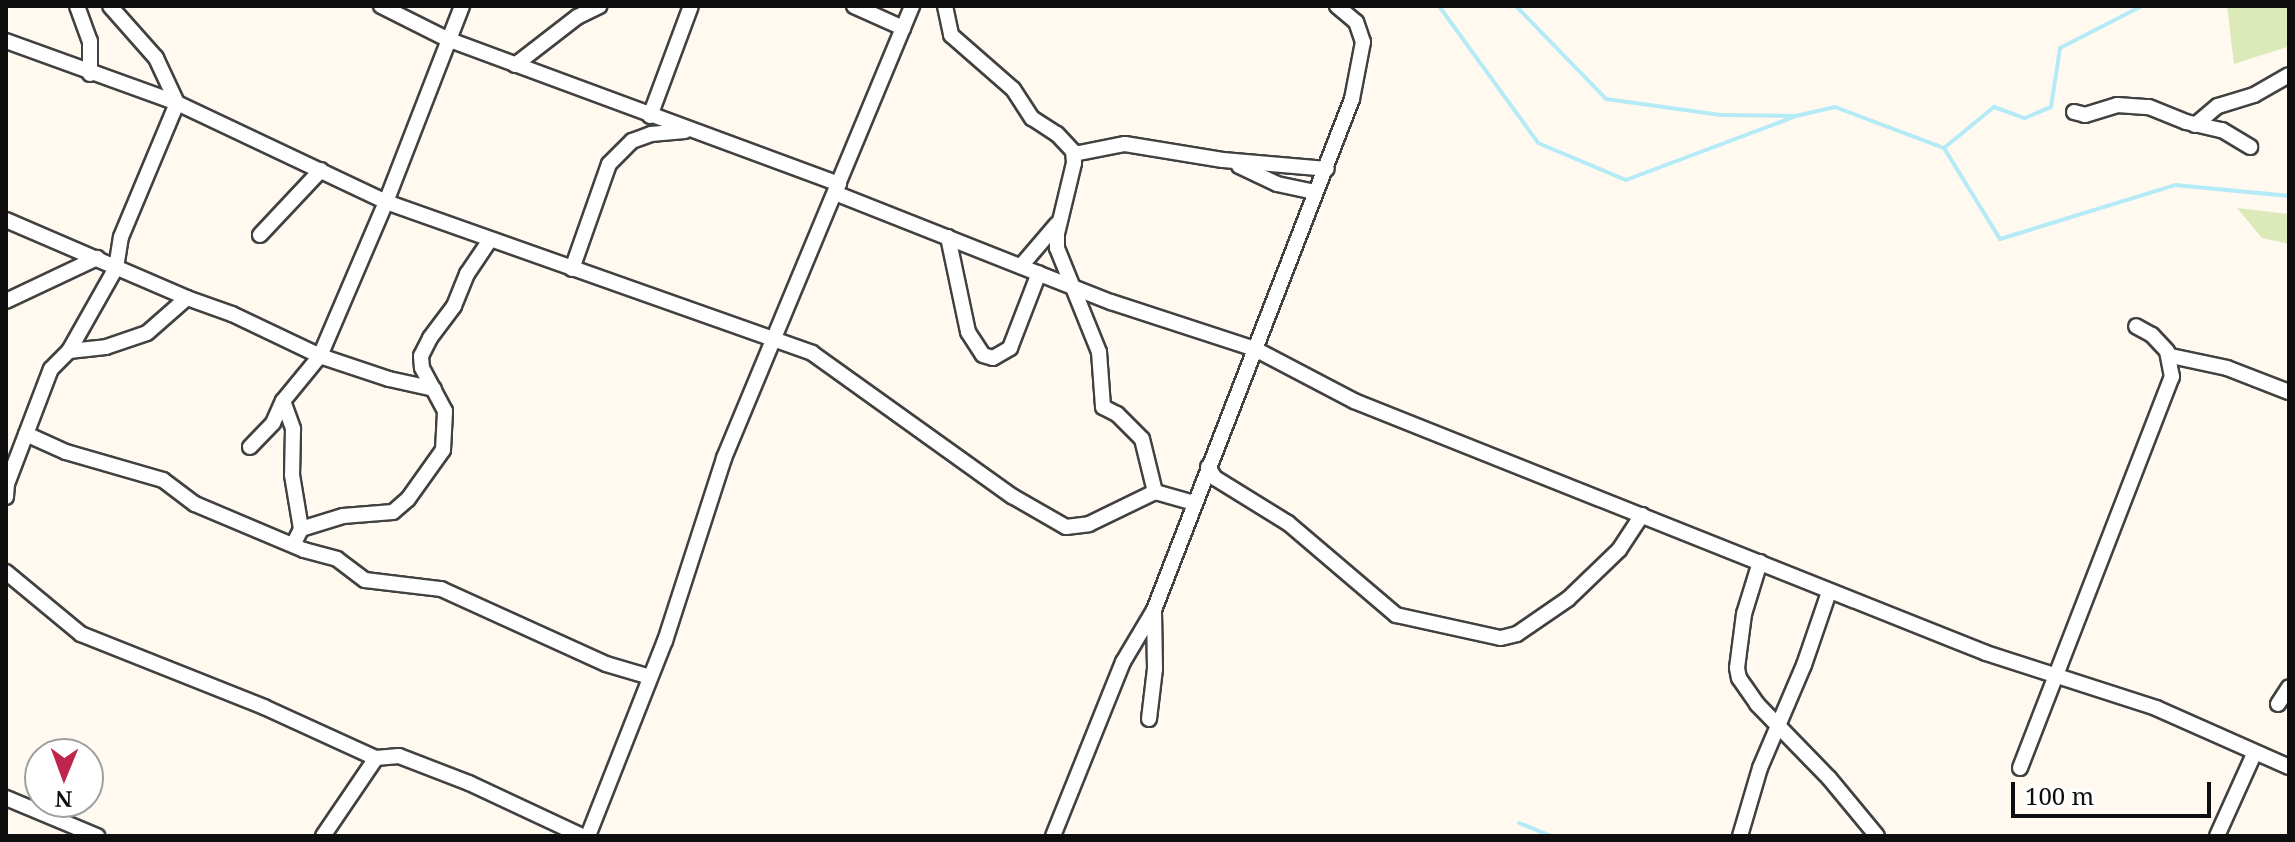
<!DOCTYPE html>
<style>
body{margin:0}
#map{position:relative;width:2295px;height:842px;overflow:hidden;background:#fff9f0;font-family:"Noto Serif",serif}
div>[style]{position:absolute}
.green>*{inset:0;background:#dceab9}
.stream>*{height:4px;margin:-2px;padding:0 2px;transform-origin:2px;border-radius:2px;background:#b4ebf6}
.roads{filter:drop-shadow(2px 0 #414141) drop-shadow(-2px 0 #414141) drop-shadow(0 2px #414141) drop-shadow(0 -2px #414141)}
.minor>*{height:14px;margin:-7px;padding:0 7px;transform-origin:7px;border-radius:7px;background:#fff}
span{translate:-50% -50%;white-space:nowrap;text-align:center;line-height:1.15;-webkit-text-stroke:8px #fff;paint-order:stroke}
.frame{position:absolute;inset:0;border:8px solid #0e0e0e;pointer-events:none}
.north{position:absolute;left:24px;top:738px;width:80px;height:80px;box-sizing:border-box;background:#fff;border:2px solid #9f9f9f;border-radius:50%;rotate:181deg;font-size:22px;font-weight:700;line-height:32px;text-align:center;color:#0e0e0e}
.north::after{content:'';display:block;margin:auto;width:28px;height:36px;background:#bf254d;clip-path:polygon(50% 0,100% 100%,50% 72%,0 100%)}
.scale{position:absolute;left:2011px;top:782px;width:200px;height:36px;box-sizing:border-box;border:4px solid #0e0e0e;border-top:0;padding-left:10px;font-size:24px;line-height:28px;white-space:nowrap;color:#0e0e0e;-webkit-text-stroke:6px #fff;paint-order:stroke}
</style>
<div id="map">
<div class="green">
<i style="clip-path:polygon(2227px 6px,2289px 6px,2287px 47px,2234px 64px)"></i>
<i style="clip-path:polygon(2237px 208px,2289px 214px,2289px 244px,2262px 238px)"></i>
</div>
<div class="stream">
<i style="left:1439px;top:6px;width:169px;rotate:54.1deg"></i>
<i style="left:1538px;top:143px;width:95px;rotate:22.8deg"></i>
<i style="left:1626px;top:180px;width:182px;rotate:-20.6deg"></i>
<i style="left:1796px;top:116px;width:40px;rotate:-13deg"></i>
<i style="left:1835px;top:107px;width:116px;rotate:20.6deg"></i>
<i style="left:1944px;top:148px;width:107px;rotate:58.4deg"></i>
<i style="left:2000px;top:239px;width:183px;rotate:-17.1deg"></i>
<i style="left:2175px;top:185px;width:115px;rotate:5.5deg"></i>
<i style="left:1516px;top:6px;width:129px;rotate:45.9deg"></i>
<i style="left:1606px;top:99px;width:116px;rotate:7.9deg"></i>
<i style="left:1721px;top:115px;width:72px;rotate:0.8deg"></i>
<i style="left:1944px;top:148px;width:65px;rotate:-39.4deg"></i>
<i style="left:1994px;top:107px;width:33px;rotate:20deg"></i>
<i style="left:2025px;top:118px;width:28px;rotate:-23deg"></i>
<i style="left:2051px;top:107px;width:60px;rotate:-81.3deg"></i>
<i style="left:2060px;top:48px;width:92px;rotate:-27.1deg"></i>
<i style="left:1519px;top:823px;width:35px;rotate:22deg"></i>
</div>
<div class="roads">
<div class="minor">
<i style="left:77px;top:6px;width:37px;rotate:70deg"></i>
<i style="left:90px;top:41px;width:33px;rotate:90deg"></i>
<i style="left:381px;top:6px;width:74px;rotate:26.6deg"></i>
<i style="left:447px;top:39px;width:418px;rotate:20.3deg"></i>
<i style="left:854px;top:6px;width:54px;rotate:24.2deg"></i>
<i style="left:945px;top:6px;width:30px;rotate:78deg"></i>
<i style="left:951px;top:35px;width:82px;rotate:41.1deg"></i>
<i style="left:1013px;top:89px;width:35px;rotate:57deg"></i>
<i style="left:1032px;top:118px;width:30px;rotate:33deg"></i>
<i style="left:1057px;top:134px;width:23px;rotate:47deg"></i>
<i style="left:1073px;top:151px;width:12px;rotate:85deg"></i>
<i style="left:1074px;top:163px;width:73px;rotate:103.5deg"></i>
<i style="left:1057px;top:234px;width:14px;rotate:90deg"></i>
<i style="left:1057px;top:248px;width:112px;rotate:68deg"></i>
<i style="left:1099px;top:352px;width:55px;rotate:85.8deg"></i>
<i style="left:1103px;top:407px;width:16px;rotate:27deg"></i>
<i style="left:1117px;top:414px;width:35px;rotate:45deg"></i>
<i style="left:1142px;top:439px;width:55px;rotate:76.2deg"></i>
<i style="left:1155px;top:492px;width:41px;rotate:15.8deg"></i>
<i style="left:6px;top:41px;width:182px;rotate:19.9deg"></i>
<i style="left:177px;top:103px;width:231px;rotate:25.3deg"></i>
<i style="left:386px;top:202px;width:210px;rotate:-68.8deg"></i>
<i style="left:515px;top:65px;width:78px;rotate:-37.7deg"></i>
<i style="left:577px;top:17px;width:25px;rotate:-26deg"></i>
<i style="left:2074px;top:112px;width:11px;rotate:15deg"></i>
<i style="left:2085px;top:115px;width:34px;rotate:-17deg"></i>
<i style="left:2117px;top:105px;width:32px;rotate:4deg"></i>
<i style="left:2149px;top:107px;width:40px;rotate:22deg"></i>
<i style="left:2186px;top:122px;width:37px;rotate:13deg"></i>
<i style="left:2222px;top:130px;width:33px;rotate:31deg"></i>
<i style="left:650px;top:116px;width:117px;rotate:-69.6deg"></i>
<i style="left:2195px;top:125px;width:30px;rotate:-40deg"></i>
<i style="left:2218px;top:106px;width:38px;rotate:-17deg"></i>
<i style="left:2254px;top:95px;width:40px;rotate:-29.7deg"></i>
<i style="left:1074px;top:154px;width:52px;rotate:-11.1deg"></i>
<i style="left:1125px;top:144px;width:99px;rotate:9.3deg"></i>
<i style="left:1223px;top:160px;width:104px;rotate:4.9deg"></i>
<i style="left:1239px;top:166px;width:42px;rotate:25.3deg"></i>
<i style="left:1277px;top:184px;width:38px;rotate:12deg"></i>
<i style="left:835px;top:193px;width:297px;rotate:21.6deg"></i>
<i style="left:1111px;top:302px;width:151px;rotate:18.1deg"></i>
<i style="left:1255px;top:349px;width:112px;rotate:27.7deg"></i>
<i style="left:1354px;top:401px;width:680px;rotate:21.74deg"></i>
<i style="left:1986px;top:653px;width:179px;rotate:17.9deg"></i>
<i style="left:2156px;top:708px;width:145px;rotate:23.9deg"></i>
<i style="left:6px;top:220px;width:197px;rotate:23.3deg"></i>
<i style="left:260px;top:235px;width:89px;rotate:-46.8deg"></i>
<i style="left:948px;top:237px;width:97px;rotate:78.1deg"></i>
<i style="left:968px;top:332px;width:27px;rotate:57deg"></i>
<i style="left:983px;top:355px;width:10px;rotate:17deg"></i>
<i style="left:993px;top:358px;width:20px;rotate:-30deg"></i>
<i style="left:1010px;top:348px;width:80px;rotate:-68.9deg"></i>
<i style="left:1021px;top:266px;width:55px;rotate:-49.4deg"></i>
<i style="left:572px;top:269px;width:111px;rotate:-70.6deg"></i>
<i style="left:609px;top:164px;width:33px;rotate:-45deg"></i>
<i style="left:632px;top:141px;width:20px;rotate:-20deg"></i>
<i style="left:651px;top:134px;width:34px;rotate:-5deg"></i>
<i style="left:6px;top:301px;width:101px;rotate:-25.3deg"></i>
<i style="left:69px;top:351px;width:37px;rotate:-6deg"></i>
<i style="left:106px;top:347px;width:43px;rotate:-18.9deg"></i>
<i style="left:147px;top:333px;width:53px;rotate:-41.2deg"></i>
<i style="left:187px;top:298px;width:48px;rotate:19.6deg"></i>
<i style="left:232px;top:314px;width:98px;rotate:25.5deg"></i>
<i style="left:320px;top:356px;width:73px;rotate:18.4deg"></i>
<i style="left:389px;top:379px;width:46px;rotate:12.5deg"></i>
<i style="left:2171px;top:356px;width:57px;rotate:12.1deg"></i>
<i style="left:2227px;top:368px;width:66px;rotate:21.2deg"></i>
<i style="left:283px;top:401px;width:30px;rotate:70deg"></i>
<i style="left:293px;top:429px;width:46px;rotate:91.2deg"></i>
<i style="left:292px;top:475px;width:55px;rotate:80.5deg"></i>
<i style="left:26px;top:434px;width:44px;rotate:24.2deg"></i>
<i style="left:66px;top:452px;width:101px;rotate:16.1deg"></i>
<i style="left:163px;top:480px;width:40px;rotate:37deg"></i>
<i style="left:195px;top:504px;width:118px;rotate:22.9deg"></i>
<i style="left:304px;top:550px;width:34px;rotate:15deg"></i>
<i style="left:337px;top:559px;width:35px;rotate:37deg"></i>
<i style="left:365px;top:580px;width:77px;rotate:6.8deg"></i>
<i style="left:441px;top:589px;width:181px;rotate:24.4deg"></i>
<i style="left:606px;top:664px;width:46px;rotate:16.5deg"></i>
<i style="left:250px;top:447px;width:33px;rotate:-46deg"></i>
<i style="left:273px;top:423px;width:24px;rotate:-66deg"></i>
<i style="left:283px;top:401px;width:58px;rotate:-50.6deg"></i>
<i style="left:320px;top:356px;width:168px;rotate:-66.8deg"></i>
<i style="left:386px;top:202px;width:452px;rotate:19.5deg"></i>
<i style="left:812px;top:353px;width:246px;rotate:35.6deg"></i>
<i style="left:1012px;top:496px;width:62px;rotate:29.9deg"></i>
<i style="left:1066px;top:527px;width:23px;rotate:-7deg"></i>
<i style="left:1089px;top:524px;width:73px;rotate:-25.9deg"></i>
<i style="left:1208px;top:467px;width:13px;rotate:58deg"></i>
<i style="left:1215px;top:478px;width:86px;rotate:31.7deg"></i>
<i style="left:1288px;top:523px;width:142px;rotate:40.4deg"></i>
<i style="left:1396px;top:615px;width:107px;rotate:12.4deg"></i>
<i style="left:1501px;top:638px;width:16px;rotate:-14deg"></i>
<i style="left:1517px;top:634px;width:62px;rotate:-34.5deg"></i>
<i style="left:1568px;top:599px;width:71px;rotate:-43.9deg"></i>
<i style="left:1619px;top:550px;width:42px;rotate:-56.7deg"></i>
<i style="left:6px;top:497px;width:13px;rotate:-86deg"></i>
<i style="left:7px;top:484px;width:123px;rotate:-69.1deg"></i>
<i style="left:51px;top:369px;width:25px;rotate:-45deg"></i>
<i style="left:69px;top:351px;width:95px;rotate:-60.5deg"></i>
<i style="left:116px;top:268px;width:31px;rotate:-81deg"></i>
<i style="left:121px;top:237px;width:145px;rotate:-67.3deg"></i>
<i style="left:177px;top:103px;width:50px;rotate:-115deg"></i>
<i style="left:156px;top:58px;width:69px;rotate:-131.5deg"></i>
<i style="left:294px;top:543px;width:16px;rotate:-63deg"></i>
<i style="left:301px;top:529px;width:44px;rotate:-17.2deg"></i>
<i style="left:343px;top:516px;width:50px;rotate:-4.6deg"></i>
<i style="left:393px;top:512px;width:20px;rotate:-41deg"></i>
<i style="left:408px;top:499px;width:60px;rotate:-54.5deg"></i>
<i style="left:443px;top:450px;width:39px;rotate:-87deg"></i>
<i style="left:445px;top:411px;width:49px;rotate:-118.1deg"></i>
<i style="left:422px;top:368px;width:12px;rotate:-95deg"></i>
<i style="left:421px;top:356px;width:20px;rotate:-63deg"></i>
<i style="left:430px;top:338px;width:40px;rotate:-53deg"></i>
<i style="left:454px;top:306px;width:35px;rotate:-68deg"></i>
<i style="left:467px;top:274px;width:40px;rotate:-56deg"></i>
<i style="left:1760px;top:562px;width:54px;rotate:107.1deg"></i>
<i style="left:1744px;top:614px;width:54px;rotate:97.4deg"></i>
<i style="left:1737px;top:668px;width:10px;rotate:79deg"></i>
<i style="left:1739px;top:678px;width:32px;rotate:55deg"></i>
<i style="left:1757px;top:704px;width:103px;rotate:45.8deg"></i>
<i style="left:1829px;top:778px;width:75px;rotate:50.4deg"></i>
<i style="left:6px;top:572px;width:97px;rotate:39.6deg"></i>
<i style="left:81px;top:634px;width:197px;rotate:21.7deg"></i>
<i style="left:264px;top:707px;width:123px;rotate:24.5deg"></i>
<i style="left:2278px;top:704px;width:20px;rotate:-57deg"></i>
<i style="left:1149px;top:719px;width:50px;rotate:-83.2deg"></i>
<i style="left:1155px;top:669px;width:59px;rotate:-91deg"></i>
<i style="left:2020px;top:768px;width:420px;rotate:-68.8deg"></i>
<i style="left:2172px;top:377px;width:26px;rotate:-101deg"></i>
<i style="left:2167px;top:351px;width:22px;rotate:-133deg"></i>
<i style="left:2152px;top:335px;width:18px;rotate:-151deg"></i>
<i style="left:6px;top:798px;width:99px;rotate:22.7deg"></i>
<i style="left:323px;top:836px;width:94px;rotate:-55.8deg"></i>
<i style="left:376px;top:758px;width:23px;rotate:-5deg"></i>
<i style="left:399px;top:756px;width:75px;rotate:21.1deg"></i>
<i style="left:469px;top:783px;width:125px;rotate:25.1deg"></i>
<i style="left:588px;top:836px;width:210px;rotate:-68.5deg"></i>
<i style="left:665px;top:641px;width:192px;rotate:-72.1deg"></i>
<i style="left:724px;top:458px;width:490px;rotate:-67.4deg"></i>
<i style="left:1053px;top:836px;width:188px;rotate:-68.1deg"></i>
<i style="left:1123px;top:662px;width:61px;rotate:-59.2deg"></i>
<i style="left:1154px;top:610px;width:548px;rotate:-68.82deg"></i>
<i style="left:1352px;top:99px;width:58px;rotate:-79.1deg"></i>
<i style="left:1363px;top:42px;width:21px;rotate:-109deg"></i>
<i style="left:1356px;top:22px;width:25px;rotate:-140deg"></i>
<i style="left:1740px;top:836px;width:71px;rotate:-73.6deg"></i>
<i style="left:1760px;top:768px;width:112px;rotate:-66.9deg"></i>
<i style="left:1804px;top:665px;width:77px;rotate:-71.1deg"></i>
<i style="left:2217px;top:836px;width:92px;rotate:-65.7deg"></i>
</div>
</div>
<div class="frame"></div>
<div class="north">N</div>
<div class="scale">100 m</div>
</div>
